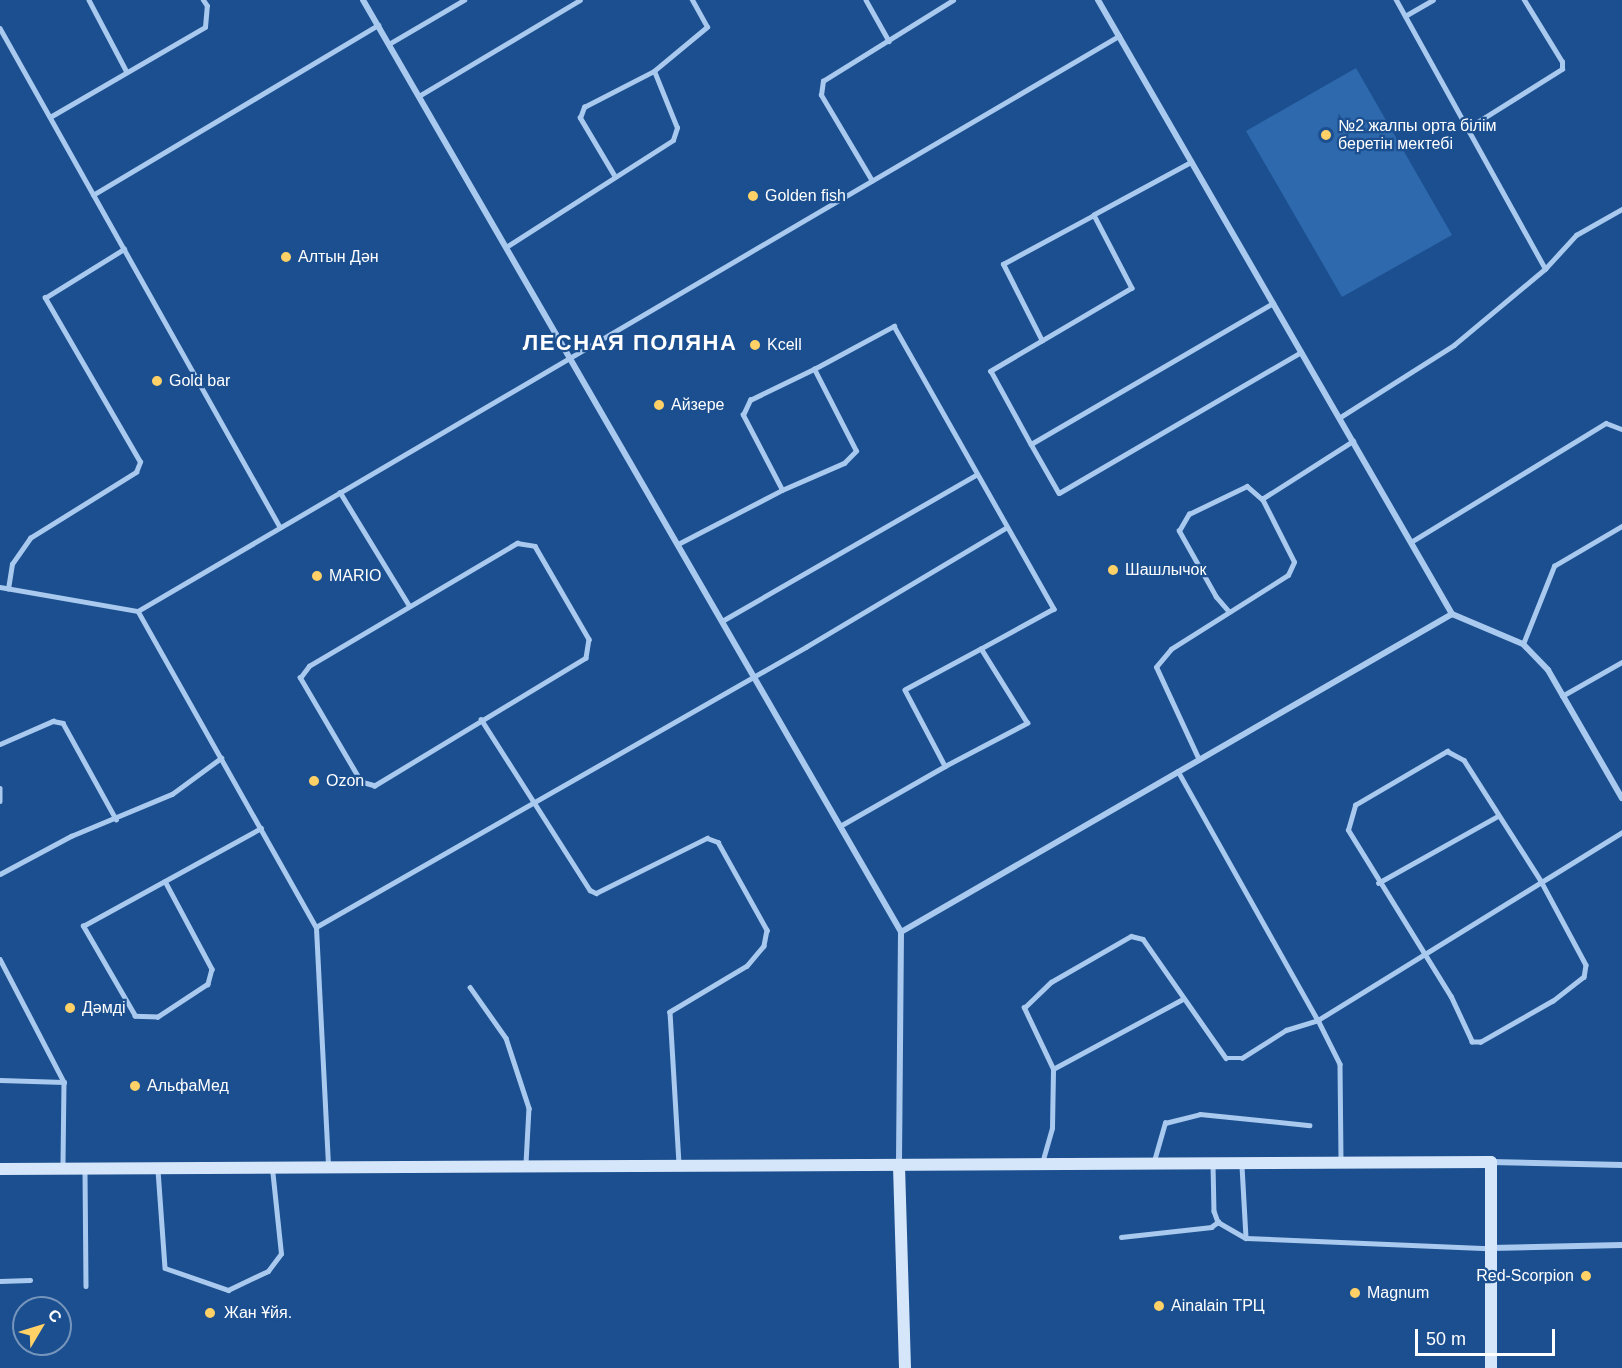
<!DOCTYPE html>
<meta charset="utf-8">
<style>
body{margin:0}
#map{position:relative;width:1622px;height:1368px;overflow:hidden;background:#1b4f8f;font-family:Helvetica,sans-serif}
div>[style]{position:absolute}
.green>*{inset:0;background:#2e69ad}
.lane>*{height:4.5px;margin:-2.25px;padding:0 2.25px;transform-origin:2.25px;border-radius:2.25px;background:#a9c9ee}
.street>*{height:6px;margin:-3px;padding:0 3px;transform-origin:3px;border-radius:3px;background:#a9c9ee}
.secondary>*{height:12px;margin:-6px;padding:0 6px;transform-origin:6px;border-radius:6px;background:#d6e6fa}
.dots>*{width:16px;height:16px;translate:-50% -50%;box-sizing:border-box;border:3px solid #1b4f8f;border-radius:50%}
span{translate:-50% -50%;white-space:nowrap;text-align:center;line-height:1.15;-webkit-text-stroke:4.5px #1b4f8f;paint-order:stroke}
.poi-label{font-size:16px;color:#fff}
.left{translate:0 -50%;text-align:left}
.right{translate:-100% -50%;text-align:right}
.district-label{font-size:22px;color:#fff;font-weight:700;letter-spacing:1.5px}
.north{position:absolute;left:12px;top:1296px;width:60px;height:60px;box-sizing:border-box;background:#1b4f8f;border:2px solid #7695bc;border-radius:50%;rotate:52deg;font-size:16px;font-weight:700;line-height:24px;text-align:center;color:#fff}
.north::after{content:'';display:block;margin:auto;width:21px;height:27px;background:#ffd166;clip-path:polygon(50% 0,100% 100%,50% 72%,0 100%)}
.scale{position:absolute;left:1415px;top:1329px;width:140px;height:27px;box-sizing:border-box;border:3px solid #fff;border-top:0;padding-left:8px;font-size:18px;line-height:21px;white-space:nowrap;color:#fff;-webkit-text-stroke:4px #1b4f8f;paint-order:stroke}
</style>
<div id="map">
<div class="green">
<i style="clip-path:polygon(1356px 68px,1452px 235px,1342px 297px,1246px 131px)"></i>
</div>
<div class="lane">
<i style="left:89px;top:0;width:81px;rotate:62.2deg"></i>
<i style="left:866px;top:0;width:47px;rotate:60.7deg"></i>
<i style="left:1405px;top:16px;width:32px;rotate:-30deg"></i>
<i style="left:0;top:28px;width:572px;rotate:60.7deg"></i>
<i style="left:389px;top:44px;width:87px;rotate:-30.4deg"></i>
<i style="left:419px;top:96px;width:187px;rotate:-30.8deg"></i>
<i style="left:50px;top:117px;width:179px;rotate:-30.1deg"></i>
<i style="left:205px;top:27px;width:21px;rotate:-85deg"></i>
<i style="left:207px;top:6px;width:7px;rotate:-124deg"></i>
<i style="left:1468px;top:128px;width:111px;rotate:-32.1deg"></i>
<i style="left:1562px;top:69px;width:7px;rotate:-90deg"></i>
<i style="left:1562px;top:62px;width:73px;rotate:-121.5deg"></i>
<i style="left:1192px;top:162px;width:111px;rotate:151.6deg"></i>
<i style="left:1094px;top:215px;width:82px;rotate:62.5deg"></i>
<i style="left:1132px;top:288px;width:164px;rotate:149.5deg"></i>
<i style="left:991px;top:371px;width:83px;rotate:61.3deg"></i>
<i style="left:1031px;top:444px;width:56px;rotate:60.3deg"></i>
<i style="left:1059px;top:493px;width:280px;rotate:-30.2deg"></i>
<i style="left:615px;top:177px;width:69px;rotate:-120.7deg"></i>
<i style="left:580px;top:118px;width:12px;rotate:-70deg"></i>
<i style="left:584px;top:107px;width:79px;rotate:-27.2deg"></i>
<i style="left:872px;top:181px;width:100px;rotate:-120.7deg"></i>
<i style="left:821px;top:95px;width:14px;rotate:-82deg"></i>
<i style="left:823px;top:81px;width:153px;rotate:-31.9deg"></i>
<i style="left:93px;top:195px;width:332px;rotate:-30.8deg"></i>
<i style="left:506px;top:247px;width:198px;rotate:-32.6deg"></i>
<i style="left:673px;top:140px;width:13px;rotate:-72deg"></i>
<i style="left:677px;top:128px;width:61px;rotate:-112deg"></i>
<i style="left:654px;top:71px;width:69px;rotate:-39.7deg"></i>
<i style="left:707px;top:27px;width:31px;rotate:-119deg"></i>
<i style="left:1545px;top:269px;width:46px;rotate:-47.6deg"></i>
<i style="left:1576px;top:235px;width:53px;rotate:-29.5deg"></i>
<i style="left:1042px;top:341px;width:86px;rotate:-116.9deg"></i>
<i style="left:1003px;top:264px;width:103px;rotate:-28.3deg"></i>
<i style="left:1339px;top:418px;width:136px;rotate:-32.4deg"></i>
<i style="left:1454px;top:345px;width:119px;rotate:-39.9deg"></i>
<i style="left:1545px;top:269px;width:308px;rotate:-119deg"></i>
<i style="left:1031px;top:444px;width:280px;rotate:-30.2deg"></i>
<i style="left:782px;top:490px;width:85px;rotate:-117.5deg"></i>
<i style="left:743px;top:415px;width:17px;rotate:-65deg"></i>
<i style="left:750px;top:400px;width:71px;rotate:-25.8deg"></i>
<i style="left:340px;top:492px;width:132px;rotate:58.6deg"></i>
<i style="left:1411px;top:542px;width:228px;rotate:-31.4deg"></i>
<i style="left:1606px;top:423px;width:17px;rotate:21deg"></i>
<i style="left:517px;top:543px;width:18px;rotate:9deg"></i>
<i style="left:535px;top:546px;width:108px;rotate:59.9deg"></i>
<i style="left:589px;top:639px;width:19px;rotate:99deg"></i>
<i style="left:586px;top:658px;width:247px;rotate:148.8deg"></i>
<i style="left:375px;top:786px;width:15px;rotate:-164deg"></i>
<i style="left:361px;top:782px;width:121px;rotate:-120.4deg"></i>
<i style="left:300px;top:678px;width:15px;rotate:-53deg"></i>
<i style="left:309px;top:666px;width:242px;rotate:-30.6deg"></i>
<i style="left:678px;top:544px;width:117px;rotate:-27.4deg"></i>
<i style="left:782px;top:490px;width:68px;rotate:-23.5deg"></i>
<i style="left:844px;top:463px;width:17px;rotate:-45deg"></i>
<i style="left:856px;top:451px;width:92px;rotate:-117.1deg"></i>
<i style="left:814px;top:369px;width:91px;rotate:-28.3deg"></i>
<i style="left:894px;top:326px;width:325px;rotate:60.5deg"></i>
<i style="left:1054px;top:609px;width:83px;rotate:151.3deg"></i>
<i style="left:981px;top:649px;width:86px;rotate:151.7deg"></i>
<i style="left:905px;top:690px;width:86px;rotate:62.2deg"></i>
<i style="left:945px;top:766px;width:93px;rotate:-27.7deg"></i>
<i style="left:1027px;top:723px;width:87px;rotate:-121.9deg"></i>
<i style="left:0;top:587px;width:140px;rotate:9.9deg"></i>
<i style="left:138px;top:611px;width:363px;rotate:60.6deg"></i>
<i style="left:8px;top:589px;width:25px;rotate:-81deg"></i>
<i style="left:12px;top:564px;width:32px;rotate:-55deg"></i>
<i style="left:30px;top:538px;width:125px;rotate:-31.9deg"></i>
<i style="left:136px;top:472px;width:11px;rotate:-68deg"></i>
<i style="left:140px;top:462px;width:190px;rotate:-120.1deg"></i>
<i style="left:45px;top:298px;width:93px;rotate:-31.8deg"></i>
<i style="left:138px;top:611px;width:1137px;rotate:-30.38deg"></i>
<i style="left:1229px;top:612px;width:20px;rotate:-131deg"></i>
<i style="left:1216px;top:597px;width:76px;rotate:-119.3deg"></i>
<i style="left:1179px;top:531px;width:20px;rotate:-60deg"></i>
<i style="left:1189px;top:514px;width:64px;rotate:-25.8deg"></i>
<i style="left:1247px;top:486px;width:20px;rotate:41deg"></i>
<i style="left:722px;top:621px;width:293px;rotate:-29.9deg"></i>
<i style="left:1523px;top:644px;width:84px;rotate:-68.3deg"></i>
<i style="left:1554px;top:566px;width:79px;rotate:-30.5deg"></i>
<i style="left:1562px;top:696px;width:69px;rotate:-29.5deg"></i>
<i style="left:481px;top:719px;width:203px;rotate:57.5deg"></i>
<i style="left:590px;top:890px;width:7px;rotate:27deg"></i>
<i style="left:596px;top:893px;width:124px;rotate:-26.4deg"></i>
<i style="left:707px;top:838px;width:12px;rotate:20deg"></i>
<i style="left:718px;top:842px;width:101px;rotate:60.9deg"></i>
<i style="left:767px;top:930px;width:16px;rotate:101deg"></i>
<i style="left:764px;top:946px;width:26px;rotate:130deg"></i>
<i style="left:747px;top:966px;width:90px;rotate:149.1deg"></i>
<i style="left:670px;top:1012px;width:153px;rotate:86.6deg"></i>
<i style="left:0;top:744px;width:58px;rotate:-23.5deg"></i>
<i style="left:53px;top:721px;width:10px;rotate:11deg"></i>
<i style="left:63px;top:723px;width:110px;rotate:61.1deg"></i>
<i style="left:1447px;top:751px;width:19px;rotate:28deg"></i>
<i style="left:1464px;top:760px;width:143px;rotate:57.5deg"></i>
<i style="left:1541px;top:881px;width:95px;rotate:61.8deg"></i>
<i style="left:1586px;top:965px;width:12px;rotate:99deg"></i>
<i style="left:1584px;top:977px;width:39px;rotate:142deg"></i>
<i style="left:1553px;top:1001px;width:83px;rotate:150.3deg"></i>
<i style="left:1481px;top:1042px;width:9px;rotate:180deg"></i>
<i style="left:1472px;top:1042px;width:50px;rotate:-115deg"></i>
<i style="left:1451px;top:997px;width:196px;rotate:-121.7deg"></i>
<i style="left:1348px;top:830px;width:26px;rotate:-74deg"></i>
<i style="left:1355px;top:805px;width:107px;rotate:-30.4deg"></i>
<i style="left:1199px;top:760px;width:102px;rotate:-114.8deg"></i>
<i style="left:1156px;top:667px;width:23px;rotate:-50deg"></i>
<i style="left:1171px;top:649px;width:138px;rotate:-32.3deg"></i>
<i style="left:1288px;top:575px;width:14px;rotate:-65deg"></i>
<i style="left:1294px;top:562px;width:71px;rotate:-116.9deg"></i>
<i style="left:1262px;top:499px;width:108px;rotate:-32.5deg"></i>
<i style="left:1178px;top:771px;width:286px;rotate:60.7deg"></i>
<i style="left:1318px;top:1020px;width:357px;rotate:-31.7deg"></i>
<i style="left:0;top:788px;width:13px;rotate:90deg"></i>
<i style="left:840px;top:826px;width:121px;rotate:-29.7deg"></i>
<i style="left:0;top:874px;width:81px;rotate:-28.2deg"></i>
<i style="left:71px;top:836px;width:109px;rotate:-22.6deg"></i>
<i style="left:172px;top:794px;width:61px;rotate:-36.3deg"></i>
<i style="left:165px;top:881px;width:100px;rotate:61.9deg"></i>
<i style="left:212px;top:969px;width:16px;rotate:105deg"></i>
<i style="left:208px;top:984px;width:60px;rotate:146.6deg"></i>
<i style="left:158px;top:1017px;width:23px;rotate:-178deg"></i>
<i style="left:135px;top:1016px;width:104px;rotate:-120deg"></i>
<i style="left:83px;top:926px;width:203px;rotate:-28.8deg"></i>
<i style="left:1378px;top:883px;width:137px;rotate:-29.2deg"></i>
<i style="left:0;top:959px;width:139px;rotate:62.5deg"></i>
<i style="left:470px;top:987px;width:62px;rotate:54.8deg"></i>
<i style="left:506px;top:1038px;width:74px;rotate:71.8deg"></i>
<i style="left:529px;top:1108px;width:56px;rotate:93.1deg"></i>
<i style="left:1053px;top:1069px;width:148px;rotate:-28.3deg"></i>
<i style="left:0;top:1080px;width:64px;rotate:1.8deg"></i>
<i style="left:64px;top:1082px;width:87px;rotate:90.7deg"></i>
<i style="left:1154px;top:1161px;width:40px;rotate:-74deg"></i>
<i style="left:1165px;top:1123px;width:36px;rotate:-14deg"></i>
<i style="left:1200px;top:1114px;width:110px;rotate:5.8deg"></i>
<i style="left:1042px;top:1163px;width:36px;rotate:-74deg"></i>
<i style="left:1052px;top:1128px;width:59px;rotate:-89deg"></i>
<i style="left:1053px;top:1069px;width:68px;rotate:-115.4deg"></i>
<i style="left:1024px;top:1008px;width:37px;rotate:-44deg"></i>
<i style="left:1051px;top:982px;width:92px;rotate:-29.9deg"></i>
<i style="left:1131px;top:936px;width:12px;rotate:14deg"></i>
<i style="left:1143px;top:939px;width:145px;rotate:55.1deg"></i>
<i style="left:1226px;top:1058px;width:16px"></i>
<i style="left:1242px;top:1058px;width:52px;rotate:-32.5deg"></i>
<i style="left:1286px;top:1030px;width:34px;rotate:-17deg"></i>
<i style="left:1318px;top:1020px;width:49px;rotate:63.4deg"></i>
<i style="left:1340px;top:1064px;width:98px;rotate:89.4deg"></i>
<i style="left:1213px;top:1164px;width:47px;rotate:88.8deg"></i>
<i style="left:1214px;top:1211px;width:12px;rotate:70deg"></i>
<i style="left:1218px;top:1222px;width:32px;rotate:30deg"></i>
<i style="left:1246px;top:1238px;width:242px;rotate:2.4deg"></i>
<i style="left:328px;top:1165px;width:238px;rotate:-92.9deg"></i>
<i style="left:316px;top:927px;width:564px;rotate:-29.74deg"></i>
<i style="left:806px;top:647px;width:233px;rotate:-30.8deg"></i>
<i style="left:1242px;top:1166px;width:72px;rotate:86.8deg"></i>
<i style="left:158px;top:1170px;width:98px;rotate:85.9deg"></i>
<i style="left:165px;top:1268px;width:67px;rotate:19.2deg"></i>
<i style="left:228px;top:1290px;width:44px;rotate:-25.4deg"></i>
<i style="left:268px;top:1271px;width:21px;rotate:-53deg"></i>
<i style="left:281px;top:1254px;width:86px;rotate:-96deg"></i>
<i style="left:85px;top:1171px;width:115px;rotate:89.5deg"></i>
<i style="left:1121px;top:1237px;width:91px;rotate:-6.3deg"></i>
<i style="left:1211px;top:1227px;width:9px;rotate:-36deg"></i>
<i style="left:0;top:1281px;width:30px;rotate:-2deg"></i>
</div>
<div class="street">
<i style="left:363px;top:0;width:1076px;rotate:60deg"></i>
<i style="left:901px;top:932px;width:234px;rotate:90.5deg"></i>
<i style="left:1098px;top:0;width:709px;rotate:60.03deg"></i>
<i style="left:1452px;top:614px;width:77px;rotate:22.9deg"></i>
<i style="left:1523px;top:644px;width:36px;rotate:46deg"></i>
<i style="left:1548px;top:670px;width:148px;rotate:60deg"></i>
<i style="left:901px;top:932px;width:636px;rotate:-29.99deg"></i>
<i style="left:1491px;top:1162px;width:131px;rotate:1.3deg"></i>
<i style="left:1491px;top:1248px;width:131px;rotate:-1.3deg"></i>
</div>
<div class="secondary">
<i style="left:899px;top:1166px;width:202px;rotate:88.3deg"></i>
<i style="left:0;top:1169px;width:1491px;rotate:-0.27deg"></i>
<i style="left:1491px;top:1162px;width:206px;rotate:90deg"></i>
</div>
<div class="dots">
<i style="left:1326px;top:135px;background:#ffd166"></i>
<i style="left:753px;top:196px;background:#ffd166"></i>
<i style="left:286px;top:257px;background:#ffd166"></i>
<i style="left:755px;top:345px;background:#ffd166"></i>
<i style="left:157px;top:381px;background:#ffd166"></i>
<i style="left:659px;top:405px;background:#ffd166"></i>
<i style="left:1113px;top:570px;background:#ffd166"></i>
<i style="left:317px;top:576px;background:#ffd166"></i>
<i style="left:314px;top:781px;background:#ffd166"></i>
<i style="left:70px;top:1008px;background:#ffd166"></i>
<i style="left:135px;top:1086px;background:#ffd166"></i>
<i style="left:1586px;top:1276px;background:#ffd166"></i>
<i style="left:1355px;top:1293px;background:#ffd166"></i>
<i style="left:1159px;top:1306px;background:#ffd166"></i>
<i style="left:210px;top:1313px;background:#ffd166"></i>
</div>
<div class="poi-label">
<span class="left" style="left:1338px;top:135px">№2 жалпы орта білім<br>беретін мектебі</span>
<span class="left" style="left:765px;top:196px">Golden fish</span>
<span class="left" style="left:298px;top:257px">Алтын Дән</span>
<span class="left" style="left:767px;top:345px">Kcell</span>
<span class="left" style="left:169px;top:381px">Gold bar</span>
<span class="left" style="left:671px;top:405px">Айзере</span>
<span class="left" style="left:1125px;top:570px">Шашлычок</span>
<span class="left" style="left:329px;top:576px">MARIO</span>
<span class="left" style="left:326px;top:781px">Ozon</span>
<span class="left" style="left:82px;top:1008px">Дәмді</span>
<span class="left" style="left:147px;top:1086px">АльфаМед</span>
<span class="right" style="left:1574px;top:1276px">Red-Scorpion</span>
<span class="left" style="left:1367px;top:1293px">Magnum</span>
<span class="left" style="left:1171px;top:1306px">Ainalain ТРЦ</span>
<span class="left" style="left:224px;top:1313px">Жан Ұйя.</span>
</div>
<div class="district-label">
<span style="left:630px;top:343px">ЛЕСНАЯ ПОЛЯНА</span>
</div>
<div class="north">С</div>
<div class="scale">50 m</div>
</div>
